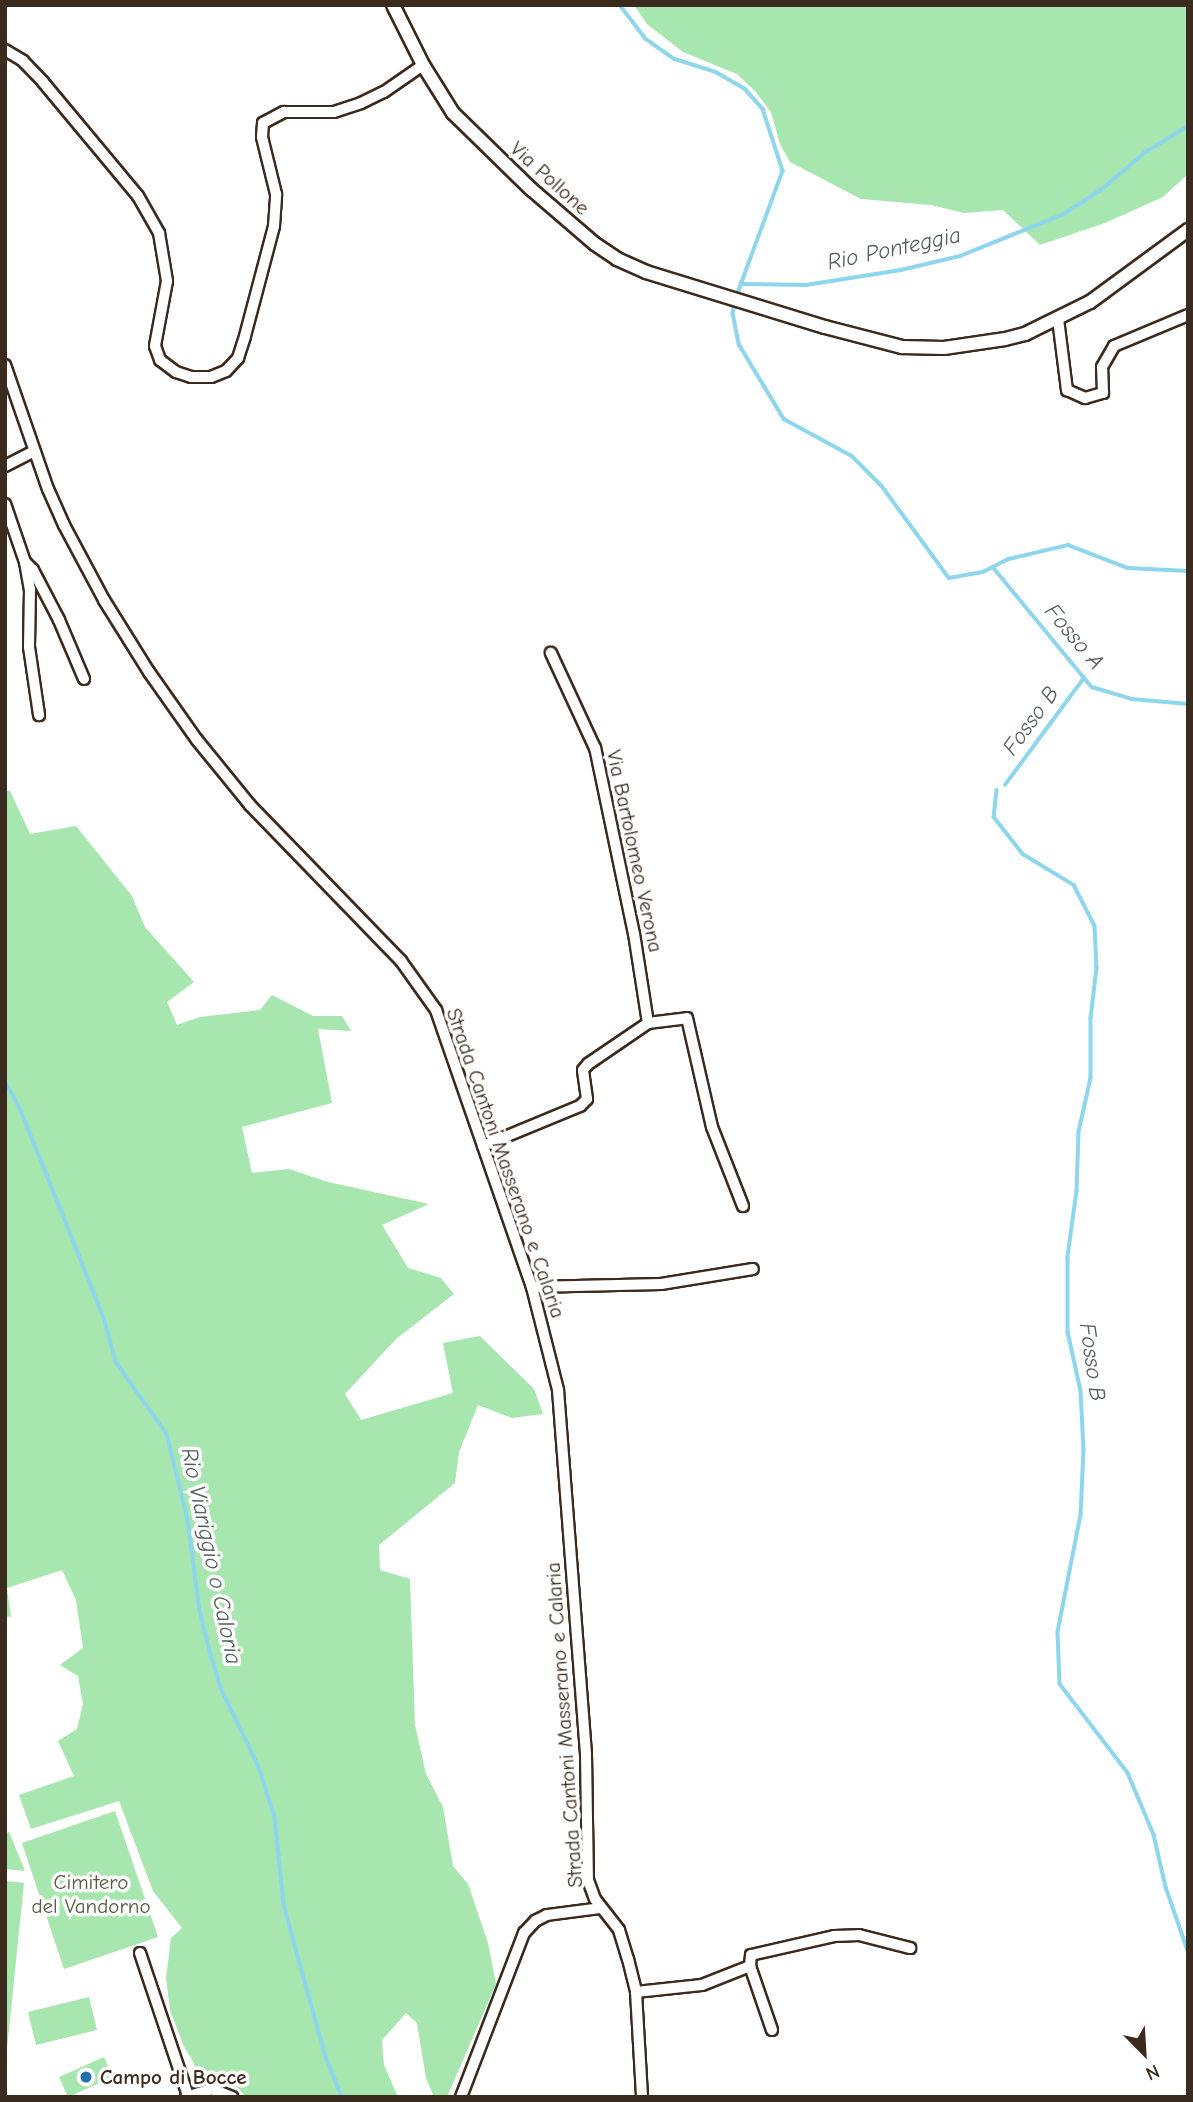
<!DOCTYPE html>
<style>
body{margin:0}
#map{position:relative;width:1193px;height:2102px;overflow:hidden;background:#fff;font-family:"Comic Neue",sans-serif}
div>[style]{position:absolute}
.green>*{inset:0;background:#a7e6ae}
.stream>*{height:3.5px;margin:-1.75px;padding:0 1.75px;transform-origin:1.75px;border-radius:1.75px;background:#8dd6ee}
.roads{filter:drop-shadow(2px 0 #3b2a1e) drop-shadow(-2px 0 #3b2a1e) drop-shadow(0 2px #3b2a1e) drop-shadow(0 -2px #3b2a1e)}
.minor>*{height:10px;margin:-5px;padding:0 5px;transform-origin:5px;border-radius:5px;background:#fff}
.tertiary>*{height:12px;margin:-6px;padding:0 6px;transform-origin:6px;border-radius:6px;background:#fff}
.dots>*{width:19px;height:19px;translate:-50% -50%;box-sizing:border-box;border:4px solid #fff;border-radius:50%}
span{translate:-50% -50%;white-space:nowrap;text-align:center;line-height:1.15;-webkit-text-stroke:7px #fff;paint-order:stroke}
.street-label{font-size:21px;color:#3b2a1e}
.park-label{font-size:21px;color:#565942}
.poi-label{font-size:21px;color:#3b2a1e;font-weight:700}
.left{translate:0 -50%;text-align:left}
.water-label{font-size:23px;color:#545e5c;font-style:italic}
.frame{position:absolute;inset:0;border:7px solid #3b2a1e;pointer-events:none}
.north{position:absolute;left:1109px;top:2018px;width:70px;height:70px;-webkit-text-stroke:5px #fff;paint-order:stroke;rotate:156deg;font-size:19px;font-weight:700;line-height:28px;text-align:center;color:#3b2a1e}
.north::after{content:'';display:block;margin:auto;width:24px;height:32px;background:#3b2a1e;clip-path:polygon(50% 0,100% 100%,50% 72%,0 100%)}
</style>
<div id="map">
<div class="green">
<i style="clip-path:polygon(634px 5px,1188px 5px,1188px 174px,1163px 197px,1105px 223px,1040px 245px,1003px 210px,964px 213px,931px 205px,861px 199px,790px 162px,780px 144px,771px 112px,756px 92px,737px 74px,683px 52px,647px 24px)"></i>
<i style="clip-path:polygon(5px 791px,10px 791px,30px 834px,76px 826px,132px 896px,145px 927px,194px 982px,167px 1002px,177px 1025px,200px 1017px,260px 1010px,272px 995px,313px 1016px,342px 1016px,351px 1031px,318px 1029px,332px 1103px,242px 1127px,252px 1173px,289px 1169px,328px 1182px,429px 1204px,382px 1225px,408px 1268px,441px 1278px,454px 1294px,396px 1339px,345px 1394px,361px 1420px,453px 1393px,443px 1343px,480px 1336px,534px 1389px,543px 1414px,512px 1418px,478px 1405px,459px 1452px,455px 1483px,379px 1545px,380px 1570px,410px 1579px,415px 1725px,426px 1774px,443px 1807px,453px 1866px,468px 1884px,488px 1943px,496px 1984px,447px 2097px,434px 2097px,426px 2078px,417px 2023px,406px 2013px,382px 2040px,384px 2065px,398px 2097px,246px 2097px,236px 2086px,213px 2081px,199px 2083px,193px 2061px,184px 2047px,170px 2010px,166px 1978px,171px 1938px,182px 1928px,153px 1891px,119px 1801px,31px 1829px,19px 1795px,74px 1776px,58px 1741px,77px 1729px,83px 1704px,78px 1676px,60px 1665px,83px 1648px,76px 1600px,62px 1570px,7px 1588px,11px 1617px,5px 1616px)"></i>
<i style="clip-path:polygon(115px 1811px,158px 1937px,64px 1969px,22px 1843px)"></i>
<i style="clip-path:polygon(9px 1832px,25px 1871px,5px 1869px,5px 1833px)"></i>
<i style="clip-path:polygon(5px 1881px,24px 1883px,7px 2049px,5px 2049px)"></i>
<i style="clip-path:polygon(89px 1997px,97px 2030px,36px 2045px,28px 2012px)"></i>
<i style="clip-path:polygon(104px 2057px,113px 2077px,68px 2097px,59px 2077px)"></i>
</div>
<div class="stream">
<i style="left:620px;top:5px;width:43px;rotate:52.6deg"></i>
<i style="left:646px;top:39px;width:35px;rotate:35deg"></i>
<i style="left:675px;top:59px;width:43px;rotate:17.6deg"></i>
<i style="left:716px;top:72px;width:34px;rotate:30deg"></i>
<i style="left:745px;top:89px;width:27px;rotate:48deg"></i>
<i style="left:763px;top:109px;width:65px;rotate:72.1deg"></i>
<i style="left:783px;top:171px;width:133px;rotate:110.2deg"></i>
<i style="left:741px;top:284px;width:65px;rotate:0.9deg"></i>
<i style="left:806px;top:285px;width:96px;rotate:-9deg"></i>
<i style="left:901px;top:270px;width:61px;rotate:-13.3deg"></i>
<i style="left:960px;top:256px;width:112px;rotate:-22deg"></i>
<i style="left:1064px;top:214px;width:44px;rotate:-33deg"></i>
<i style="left:1101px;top:190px;width:57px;rotate:-40.7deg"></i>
<i style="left:1144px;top:153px;width:52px;rotate:-31.5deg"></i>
<i style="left:735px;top:304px;width:9px;rotate:103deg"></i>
<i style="left:733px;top:313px;width:32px;rotate:79deg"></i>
<i style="left:739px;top:344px;width:87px;rotate:59deg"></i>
<i style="left:784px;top:419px;width:77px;rotate:28.6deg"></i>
<i style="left:852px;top:456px;width:42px;rotate:45deg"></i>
<i style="left:882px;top:486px;width:114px;rotate:53.9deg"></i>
<i style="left:949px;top:578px;width:35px;rotate:-10deg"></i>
<i style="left:983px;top:572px;width:29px;rotate:-27deg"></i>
<i style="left:1009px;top:559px;width:61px;rotate:-13.3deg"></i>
<i style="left:1068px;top:545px;width:64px;rotate:21deg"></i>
<i style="left:1128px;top:568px;width:60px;rotate:2.9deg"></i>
<i style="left:993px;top:567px;width:156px;rotate:50.5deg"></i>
<i style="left:1092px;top:687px;width:42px;rotate:16.7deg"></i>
<i style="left:1132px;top:699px;width:56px;rotate:5.1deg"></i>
<i style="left:1005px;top:785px;width:133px;rotate:-53.6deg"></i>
<i style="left:997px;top:790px;width:27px;rotate:96deg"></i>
<i style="left:994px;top:817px;width:47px;rotate:51.9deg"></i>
<i style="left:1023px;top:854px;width:60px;rotate:31.3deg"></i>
<i style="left:1074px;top:885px;width:46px;rotate:62.9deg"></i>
<i style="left:1095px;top:926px;width:42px;rotate:87.3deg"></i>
<i style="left:1097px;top:968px;width:50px;rotate:96.8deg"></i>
<i style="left:1091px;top:1018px;width:60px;rotate:90deg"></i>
<i style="left:1091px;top:1078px;width:55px;rotate:102.5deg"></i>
<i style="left:1079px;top:1132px;width:59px;rotate:91.9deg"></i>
<i style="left:1077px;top:1191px;width:67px;rotate:97.8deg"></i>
<i style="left:1068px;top:1257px;width:75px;rotate:90deg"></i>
<i style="left:1068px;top:1332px;width:60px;rotate:77.6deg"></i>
<i style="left:1081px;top:1391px;width:59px;rotate:87.1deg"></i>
<i style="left:1084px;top:1450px;width:65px;rotate:92.6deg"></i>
<i style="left:1081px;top:1515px;width:119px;rotate:101.1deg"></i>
<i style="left:1058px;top:1632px;width:52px;rotate:87.8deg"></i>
<i style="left:1060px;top:1684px;width:112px;rotate:52.6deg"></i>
<i style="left:1128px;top:1773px;width:67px;rotate:67.2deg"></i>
<i style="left:1154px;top:1835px;width:53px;rotate:77deg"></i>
<i style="left:1166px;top:1887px;width:68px;rotate:71deg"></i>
<i style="left:5px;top:1081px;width:29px;rotate:61deg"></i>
<i style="left:19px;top:1106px;width:104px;rotate:67.9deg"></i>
<i style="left:58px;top:1202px;width:125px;rotate:68.4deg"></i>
<i style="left:104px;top:1318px;width:46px;rotate:74.7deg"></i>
<i style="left:116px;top:1362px;width:88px;rotate:54.7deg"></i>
<i style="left:167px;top:1434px;width:89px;rotate:76.3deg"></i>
<i style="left:188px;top:1520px;width:92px;rotate:82.5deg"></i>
<i style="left:200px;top:1611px;width:38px;rotate:76deg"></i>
<i style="left:209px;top:1648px;width:42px;rotate:73.3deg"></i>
<i style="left:221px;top:1688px;width:88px;rotate:64.3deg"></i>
<i style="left:259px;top:1767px;width:52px;rotate:72.3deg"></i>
<i style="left:275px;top:1817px;width:88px;rotate:84.2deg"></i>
<i style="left:284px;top:1905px;width:158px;rotate:74.6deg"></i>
<i style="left:326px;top:2057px;width:43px;rotate:68.2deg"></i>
</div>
<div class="roads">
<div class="minor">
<i style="left:5px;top:50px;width:21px;rotate:31deg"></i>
<i style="left:23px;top:61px;width:29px;rotate:46deg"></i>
<i style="left:43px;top:82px;width:148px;rotate:50.2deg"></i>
<i style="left:138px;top:196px;width:43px;rotate:60.4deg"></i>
<i style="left:159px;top:233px;width:49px;rotate:80.5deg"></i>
<i style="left:167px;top:281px;width:66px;rotate:100.5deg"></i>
<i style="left:155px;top:346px;width:15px;rotate:70deg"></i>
<i style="left:160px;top:360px;width:20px;rotate:37deg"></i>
<i style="left:176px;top:372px;width:16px;rotate:18deg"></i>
<i style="left:191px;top:377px;width:20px"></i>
<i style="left:211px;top:377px;width:16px;rotate:-22deg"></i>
<i style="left:226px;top:371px;width:18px;rotate:-47deg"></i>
<i style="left:238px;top:358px;width:23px;rotate:-72deg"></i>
<i style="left:245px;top:336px;width:114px;rotate:-75.2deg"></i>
<i style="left:274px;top:226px;width:32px;rotate:-86deg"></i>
<i style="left:276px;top:194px;width:59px;rotate:-103.8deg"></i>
<i style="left:262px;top:137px;width:14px;rotate:-86deg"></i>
<i style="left:263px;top:123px;width:24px;rotate:-28deg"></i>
<i style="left:284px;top:112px;width:50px"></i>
<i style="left:334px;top:112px;width:28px;rotate:-18deg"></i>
<i style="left:361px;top:103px;width:25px;rotate:-26deg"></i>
<i style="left:384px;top:92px;width:47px;rotate:-34.7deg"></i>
<i style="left:1058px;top:319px;width:72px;rotate:82.8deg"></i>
<i style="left:1067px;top:390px;width:20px;rotate:24deg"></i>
<i style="left:1085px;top:398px;width:19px;rotate:-16deg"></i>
<i style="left:1103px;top:393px;width:26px;rotate:-92deg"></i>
<i style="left:1102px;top:367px;width:24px;rotate:-60deg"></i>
<i style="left:1114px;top:346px;width:80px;rotate:-22.7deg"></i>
<i style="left:5px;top:365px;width:131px;rotate:70.9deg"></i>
<i style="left:48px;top:489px;width:39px;rotate:66deg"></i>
<i style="left:64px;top:525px;width:85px;rotate:61.9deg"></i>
<i style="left:104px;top:600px;width:85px;rotate:58deg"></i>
<i style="left:149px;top:672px;width:83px;rotate:54.8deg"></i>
<i style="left:197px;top:740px;width:84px;rotate:50.8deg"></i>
<i style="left:250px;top:805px;width:217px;rotate:45.9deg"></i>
<i style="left:401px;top:961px;width:60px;rotate:54.5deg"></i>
<i style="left:436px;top:1010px;width:293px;rotate:70.9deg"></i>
<i style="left:532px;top:1287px;width:106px;rotate:75.8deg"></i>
<i style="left:558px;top:1390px;width:366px;rotate:85.6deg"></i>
<i style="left:586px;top:1755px;width:125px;rotate:89.1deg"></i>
<i style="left:588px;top:1880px;width:20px;rotate:70deg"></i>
<i style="left:595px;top:1899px;width:39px;rotate:52deg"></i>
<i style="left:619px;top:1930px;width:30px;rotate:73deg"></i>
<i style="left:628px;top:1959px;width:34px;rotate:76deg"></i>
<i style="left:636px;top:1992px;width:105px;rotate:86.7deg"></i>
<i style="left:5px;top:466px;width:33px;rotate:-27deg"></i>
<i style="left:5px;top:504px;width:61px;rotate:71deg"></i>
<i style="left:25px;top:562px;width:27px;rotate:80deg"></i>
<i style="left:30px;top:589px;width:58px;rotate:91deg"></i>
<i style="left:29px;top:647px;width:69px;rotate:81.6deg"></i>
<i style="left:25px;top:562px;width:11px;rotate:45deg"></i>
<i style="left:33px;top:570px;width:56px;rotate:62.5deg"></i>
<i style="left:59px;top:620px;width:64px;rotate:67deg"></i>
<i style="left:648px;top:1023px;width:39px;rotate:-7deg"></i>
<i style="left:687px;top:1018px;width:112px;rotate:77.1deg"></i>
<i style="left:712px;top:1127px;width:85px;rotate:68.6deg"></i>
<i style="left:483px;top:1146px;width:105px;rotate:-22.4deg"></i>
<i style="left:580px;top:1106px;width:10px;rotate:-45deg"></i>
<i style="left:587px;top:1099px;width:29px;rotate:-98deg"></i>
<i style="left:583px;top:1070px;width:8px;rotate:-50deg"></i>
<i style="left:588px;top:1064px;width:73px;rotate:-34.3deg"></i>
<i style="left:648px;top:1023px;width:90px;rotate:-98.9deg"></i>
<i style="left:634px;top:934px;width:190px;rotate:-101.8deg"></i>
<i style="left:595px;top:748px;width:105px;rotate:-114.9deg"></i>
<i style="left:532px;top:1287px;width:129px;rotate:-1.3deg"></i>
<i style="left:661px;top:1284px;width:93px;rotate:-9.3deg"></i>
<i style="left:140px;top:1953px;width:151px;rotate:71.4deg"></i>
<i style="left:636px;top:1992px;width:66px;rotate:-6.1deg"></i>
<i style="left:702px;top:1985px;width:52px;rotate:-21.6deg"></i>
<i style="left:772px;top:2030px;width:68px;rotate:-109deg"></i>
<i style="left:750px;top:1966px;width:11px;rotate:-85deg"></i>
<i style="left:751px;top:1955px;width:85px;rotate:-12.9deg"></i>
<i style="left:834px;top:1936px;width:25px;rotate:-2deg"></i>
<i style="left:859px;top:1935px;width:53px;rotate:14.3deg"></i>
<i style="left:186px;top:2097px;width:27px;rotate:-17deg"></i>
<i style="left:212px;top:2089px;width:22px;rotate:22deg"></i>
<i style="left:461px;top:2097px;width:176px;rotate:-69deg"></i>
<i style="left:524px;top:1933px;width:16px;rotate:-47deg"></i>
<i style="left:535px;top:1921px;width:13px;rotate:-27deg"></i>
<i style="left:547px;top:1915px;width:54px;rotate:-7.4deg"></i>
</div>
<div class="tertiary">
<i style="left:393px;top:5px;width:67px;rotate:63.4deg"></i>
<i style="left:423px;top:65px;width:57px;rotate:58deg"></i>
<i style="left:453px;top:113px;width:109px;rotate:44.3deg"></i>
<i style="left:531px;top:189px;width:84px;rotate:40.7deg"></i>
<i style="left:595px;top:244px;width:27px;rotate:34deg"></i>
<i style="left:617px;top:259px;width:32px;rotate:24deg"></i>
<i style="left:646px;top:272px;width:187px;rotate:17.1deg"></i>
<i style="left:825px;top:327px;width:80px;rotate:14.6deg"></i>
<i style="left:902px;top:347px;width:42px;rotate:1.4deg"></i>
<i style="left:944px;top:348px;width:62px;rotate:-8.4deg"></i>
<i style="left:1005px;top:339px;width:21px;rotate:-14deg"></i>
<i style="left:1025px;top:334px;width:72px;rotate:-26.2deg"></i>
<i style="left:1090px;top:302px;width:122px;rotate:-36.3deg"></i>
</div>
</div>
<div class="dots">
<i style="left:86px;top:2077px;background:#1f6fb2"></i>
</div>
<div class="street-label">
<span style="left:550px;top:178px;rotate:42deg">Via Pollone</span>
<span style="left:635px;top:851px;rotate:78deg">Via Bartolomeo Verona</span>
<span style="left:506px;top:1163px;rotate:71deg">Strada Cantoni Masserano e Calaria</span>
<span style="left:564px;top:1725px;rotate:-94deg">Strada Cantoni Masserano e Calaria</span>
</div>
<div class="park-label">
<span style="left:91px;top:1894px">Cimitero<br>del Vandorno</span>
</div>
<div class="poi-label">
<span class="left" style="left:100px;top:2077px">Campo di Bocce</span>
</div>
<div class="water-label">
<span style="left:894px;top:249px;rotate:-12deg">Rio Ponteggia</span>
<span style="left:1074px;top:637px;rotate:50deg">Fosso A</span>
<span style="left:1031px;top:721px;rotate:-54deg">Fosso B</span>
<span style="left:1092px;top:1362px;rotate:82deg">Fosso B</span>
<span style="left:211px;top:1556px;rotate:78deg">Rio Viariggio o Caloria</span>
</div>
<div class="frame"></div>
<div class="north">N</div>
</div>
